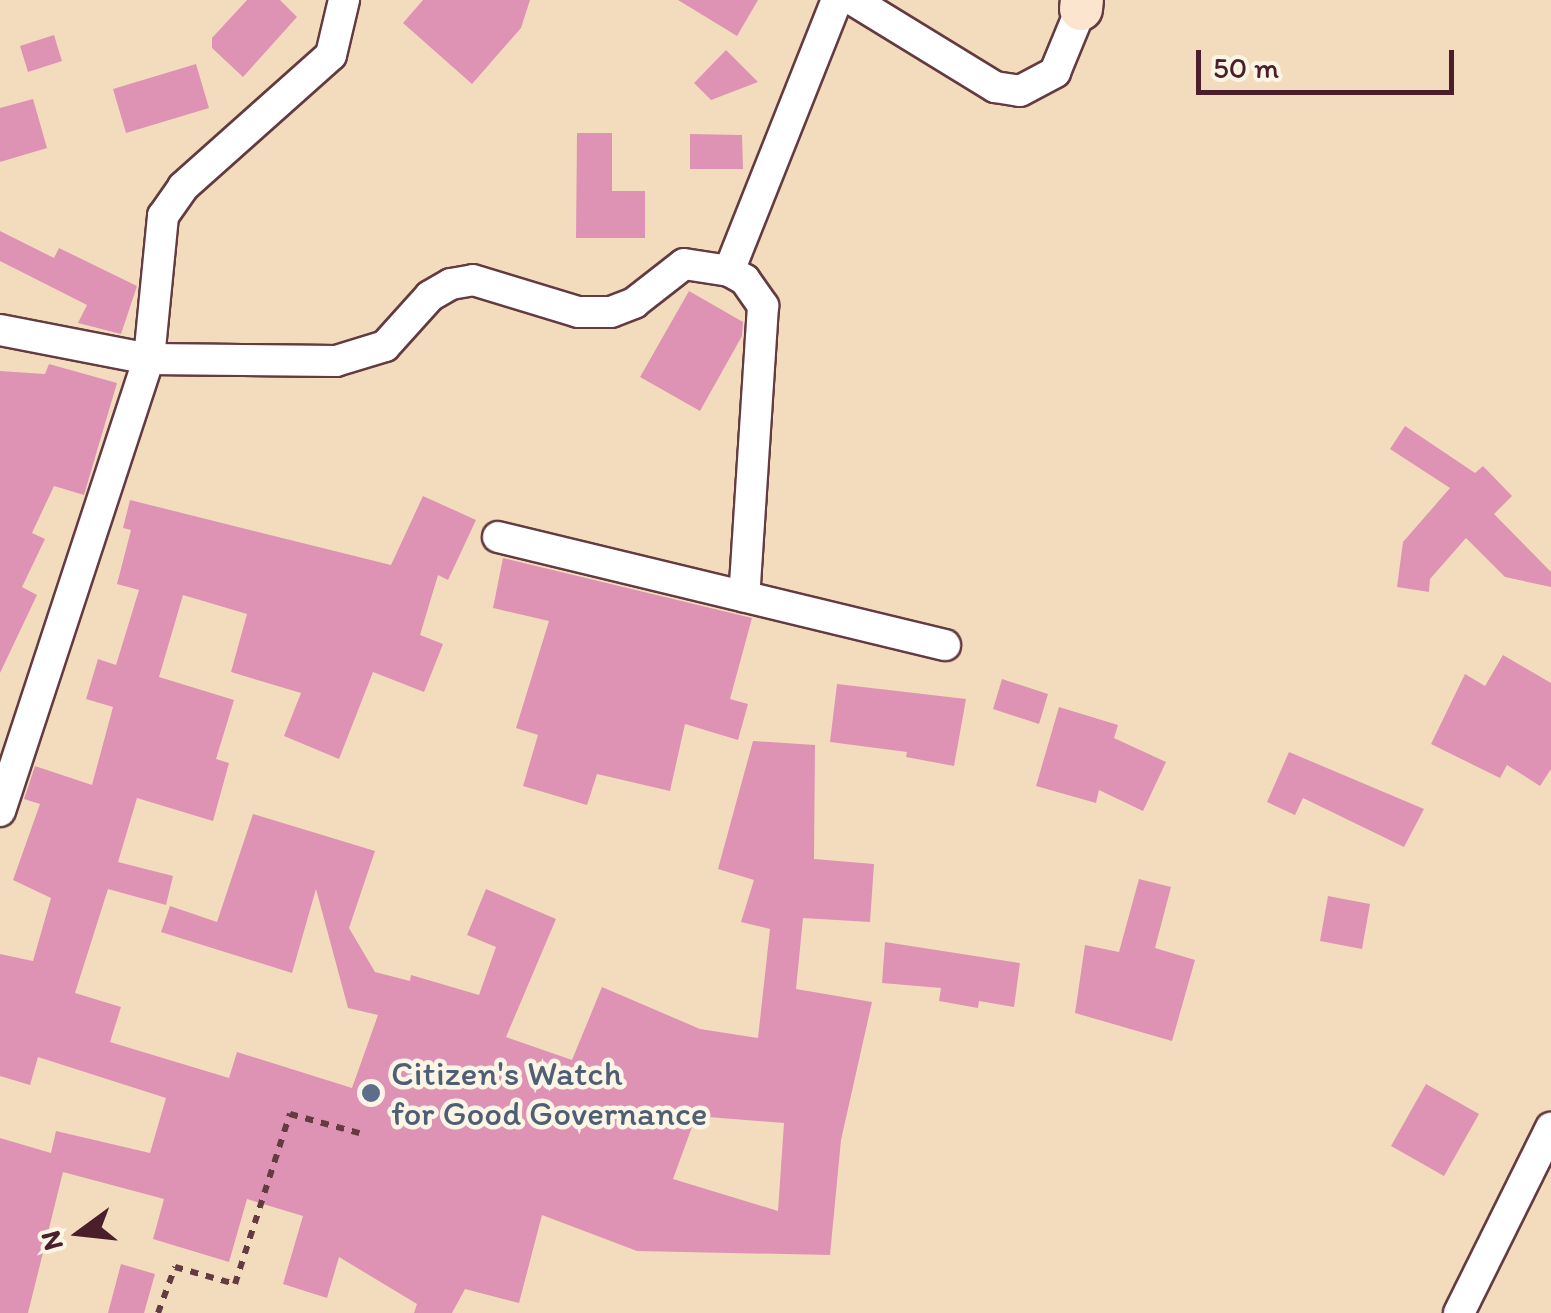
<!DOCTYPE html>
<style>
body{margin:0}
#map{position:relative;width:1551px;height:1313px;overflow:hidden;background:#f3dcbd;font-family:Itim,sans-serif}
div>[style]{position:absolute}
.building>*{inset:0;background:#de93b5}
.path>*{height:6px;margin-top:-3px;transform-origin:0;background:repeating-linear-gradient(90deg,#633b41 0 8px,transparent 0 16px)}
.roads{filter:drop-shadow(2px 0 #633b41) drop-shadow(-2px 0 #633b41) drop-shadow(0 2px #633b41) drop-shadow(0 -2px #633b41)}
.street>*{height:30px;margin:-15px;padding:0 15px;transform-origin:15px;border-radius:15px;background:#fff}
.secondary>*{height:42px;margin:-21px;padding:0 21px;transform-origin:21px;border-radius:21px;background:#fbe5cf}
.dots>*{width:28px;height:28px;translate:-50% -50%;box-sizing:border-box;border:5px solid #fcf5e5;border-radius:50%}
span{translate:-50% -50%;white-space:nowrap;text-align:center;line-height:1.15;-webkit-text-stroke:9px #fcf5e5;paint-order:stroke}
.service-label{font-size:35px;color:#4e5e75}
.left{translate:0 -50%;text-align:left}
.north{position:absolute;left:30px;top:1183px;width:100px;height:100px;-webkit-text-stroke:8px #fcf5e5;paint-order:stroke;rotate:255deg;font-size:28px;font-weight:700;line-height:40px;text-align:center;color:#4a1f2b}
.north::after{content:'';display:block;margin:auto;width:35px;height:45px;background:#4a1f2b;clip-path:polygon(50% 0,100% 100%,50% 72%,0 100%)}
.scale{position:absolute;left:1196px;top:50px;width:258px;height:45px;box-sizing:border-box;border:5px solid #4a1f2b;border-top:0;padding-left:12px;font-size:30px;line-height:35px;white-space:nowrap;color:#4a1f2b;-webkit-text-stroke:8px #fcf5e5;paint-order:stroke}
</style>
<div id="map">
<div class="building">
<i style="clip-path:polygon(247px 0,280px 0,297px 17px,243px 77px,212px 48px,212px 38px)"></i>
<i style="clip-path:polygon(423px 0,530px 0,521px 28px,472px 84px,403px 23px)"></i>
<i style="clip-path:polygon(678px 0,758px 0,737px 36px)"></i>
<i style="clip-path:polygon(54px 35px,62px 61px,28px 72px,20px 46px)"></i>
<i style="clip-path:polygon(726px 50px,758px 82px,711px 100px,694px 83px)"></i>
<i style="clip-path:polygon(196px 64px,209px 108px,126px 133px,113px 89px)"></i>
<i style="clip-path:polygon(33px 99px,47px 148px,0 162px,0 108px)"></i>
<i style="clip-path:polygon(577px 133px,612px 133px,612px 191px,645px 191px,645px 238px,576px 238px)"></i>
<i style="clip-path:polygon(690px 134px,742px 135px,743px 169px,690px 169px)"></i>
<i style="clip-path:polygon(0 231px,54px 258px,59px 248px,137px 286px,121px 334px,78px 323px,87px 305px,0 261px)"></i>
<i style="clip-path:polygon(689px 291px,743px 322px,742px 336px,700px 411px,640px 377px)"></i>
<i style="clip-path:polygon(49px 364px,117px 383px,84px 495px,54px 486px,32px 533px,45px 539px,22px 587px,37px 595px,0 673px,0 371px,45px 374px)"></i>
<i style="clip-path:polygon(1405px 426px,1475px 473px,1483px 466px,1512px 496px,1494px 514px,1551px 572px,1551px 587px,1505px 577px,1466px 538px,1430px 579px,1429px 592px,1397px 587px,1403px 542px,1450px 488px,1390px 449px)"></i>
<i style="clip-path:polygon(evenodd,423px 496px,476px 520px,448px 580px,438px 575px,420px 635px,443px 644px,424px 692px,373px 672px,339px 759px,284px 736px,301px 693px,231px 672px,247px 614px,183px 595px,159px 677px,234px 700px,216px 759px,229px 763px,213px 821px,137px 798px,118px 862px,173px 876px,166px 905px,108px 889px,75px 993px,121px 1007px,110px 1042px,229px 1078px,237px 1052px,352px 1088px,378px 1015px,348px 1008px,316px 889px,292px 973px,161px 932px,170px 906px,217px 922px,253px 814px,375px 851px,349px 928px,375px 972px,410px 981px,411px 975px,479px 995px,496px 947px,467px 935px,486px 889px,556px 919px,506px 1037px,572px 1060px,602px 987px,700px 1029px,758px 1038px,770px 929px,741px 922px,754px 880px,718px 869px,753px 741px,815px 745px,814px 859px,874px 864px,870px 922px,803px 918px,796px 989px,872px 1002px,841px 1140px,830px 1255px,637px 1251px,542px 1215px,519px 1303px,465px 1289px,452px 1313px,414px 1313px,417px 1304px,339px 1257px,327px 1298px,283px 1284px,303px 1216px,247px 1199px,229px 1262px,153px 1239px,164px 1199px,63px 1172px,28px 1313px,0 1313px,0 1138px,51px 1153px,56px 1131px,150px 1153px,166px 1098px,38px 1057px,30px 1085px,0 1076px,0 954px,33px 961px,51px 898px,13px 880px,40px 804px,24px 799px,35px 766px,92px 785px,113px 707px,86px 699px,98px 659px,116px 665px,139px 590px,117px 584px,131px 530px,123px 528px,130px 500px,391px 565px,423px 496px,696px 1116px,784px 1123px,778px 1211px,673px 1179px,696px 1116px)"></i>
<i style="clip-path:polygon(503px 558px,752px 618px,730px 699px,748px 704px,738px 740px,685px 724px,670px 791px,597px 774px,587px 805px,523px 786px,538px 735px,516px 728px,549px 621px,493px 608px)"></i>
<i style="clip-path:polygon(1503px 655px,1551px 683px,1551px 769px,1540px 786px,1507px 765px,1500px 778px,1431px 744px,1465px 674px,1485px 686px)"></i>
<i style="clip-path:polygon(1002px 679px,1048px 694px,1039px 724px,993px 709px)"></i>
<i style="clip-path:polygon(837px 684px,966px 699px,954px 766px,906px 757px,907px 752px,830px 742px)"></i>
<i style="clip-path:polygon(1059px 707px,1118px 725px,1114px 738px,1166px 762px,1143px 811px,1099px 790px,1096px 803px,1036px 786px)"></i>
<i style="clip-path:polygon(1289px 752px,1424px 809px,1404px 847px,1303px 798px,1295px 815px,1267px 802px)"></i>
<i style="clip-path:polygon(1139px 879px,1171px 887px,1155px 948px,1195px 960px,1172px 1041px,1075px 1013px,1085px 945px,1119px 952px)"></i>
<i style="clip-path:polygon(1328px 896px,1370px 904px,1362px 949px,1320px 941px)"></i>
<i style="clip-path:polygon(885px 942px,1020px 963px,1014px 1007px,979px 1001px,978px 1008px,939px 1001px,941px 988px,882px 983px)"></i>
<i style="clip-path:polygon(1426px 1084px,1479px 1114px,1444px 1176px,1391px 1146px)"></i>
<i style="clip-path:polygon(121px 1264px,155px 1274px,144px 1313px,108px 1313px)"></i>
</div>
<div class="path">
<i style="left:158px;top:1313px;width:49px;rotate:-69.7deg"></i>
<i style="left:175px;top:1267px;width:62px;rotate:15.8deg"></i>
<i style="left:235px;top:1284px;width:179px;rotate:-72.1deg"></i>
<i style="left:290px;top:1114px;width:72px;rotate:15.4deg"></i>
</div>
<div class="roads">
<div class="street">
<i style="left:853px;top:0;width:167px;rotate:31.5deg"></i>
<i style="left:995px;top:87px;width:25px;rotate:9deg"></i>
<i style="left:1020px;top:91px;width:40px;rotate:-28deg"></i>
<i style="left:1055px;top:72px;width:68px;rotate:-67.6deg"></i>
<i style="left:729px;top:271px;width:292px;rotate:-68.3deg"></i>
<i style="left:0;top:330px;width:152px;rotate:11deg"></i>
<i style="left:149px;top:359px;width:187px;rotate:0.6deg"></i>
<i style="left:336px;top:361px;width:51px;rotate:-17deg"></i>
<i style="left:385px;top:346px;width:67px;rotate:-48deg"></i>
<i style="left:430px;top:296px;width:24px;rotate:-30deg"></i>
<i style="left:451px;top:284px;width:22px;rotate:-10deg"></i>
<i style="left:473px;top:280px;width:110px;rotate:16.9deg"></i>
<i style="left:578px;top:312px;width:33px"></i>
<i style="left:611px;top:312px;width:25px;rotate:-21deg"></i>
<i style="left:634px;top:303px;width:63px;rotate:-38deg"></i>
<i style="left:684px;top:264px;width:46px;rotate:8.8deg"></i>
<i style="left:729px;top:271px;width:18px;rotate:29deg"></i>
<i style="left:745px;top:280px;width:32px;rotate:55deg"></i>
<i style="left:763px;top:306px;width:291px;rotate:93.7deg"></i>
<i style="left:498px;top:537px;width:460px;rotate:13.6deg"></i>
<i style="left:0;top:811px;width:476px;rotate:-71.8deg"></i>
<i style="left:149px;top:359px;width:144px;rotate:-84.4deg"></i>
<i style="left:163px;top:216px;width:35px;rotate:-55deg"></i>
<i style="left:183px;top:187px;width:198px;rotate:-41.7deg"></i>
<i style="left:331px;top:55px;width:57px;rotate:-76.7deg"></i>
<i style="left:1459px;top:1313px;width:207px;rotate:-63.6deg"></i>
</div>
<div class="secondary">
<i style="left:1081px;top:9px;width:9px;rotate:-84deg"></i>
</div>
</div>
<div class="dots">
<i style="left:371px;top:1093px;background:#5c6f8a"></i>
</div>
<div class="service-label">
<span class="left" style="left:391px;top:1093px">Citizen's Watch<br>for Good Governance</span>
</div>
<div class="north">N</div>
<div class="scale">50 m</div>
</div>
